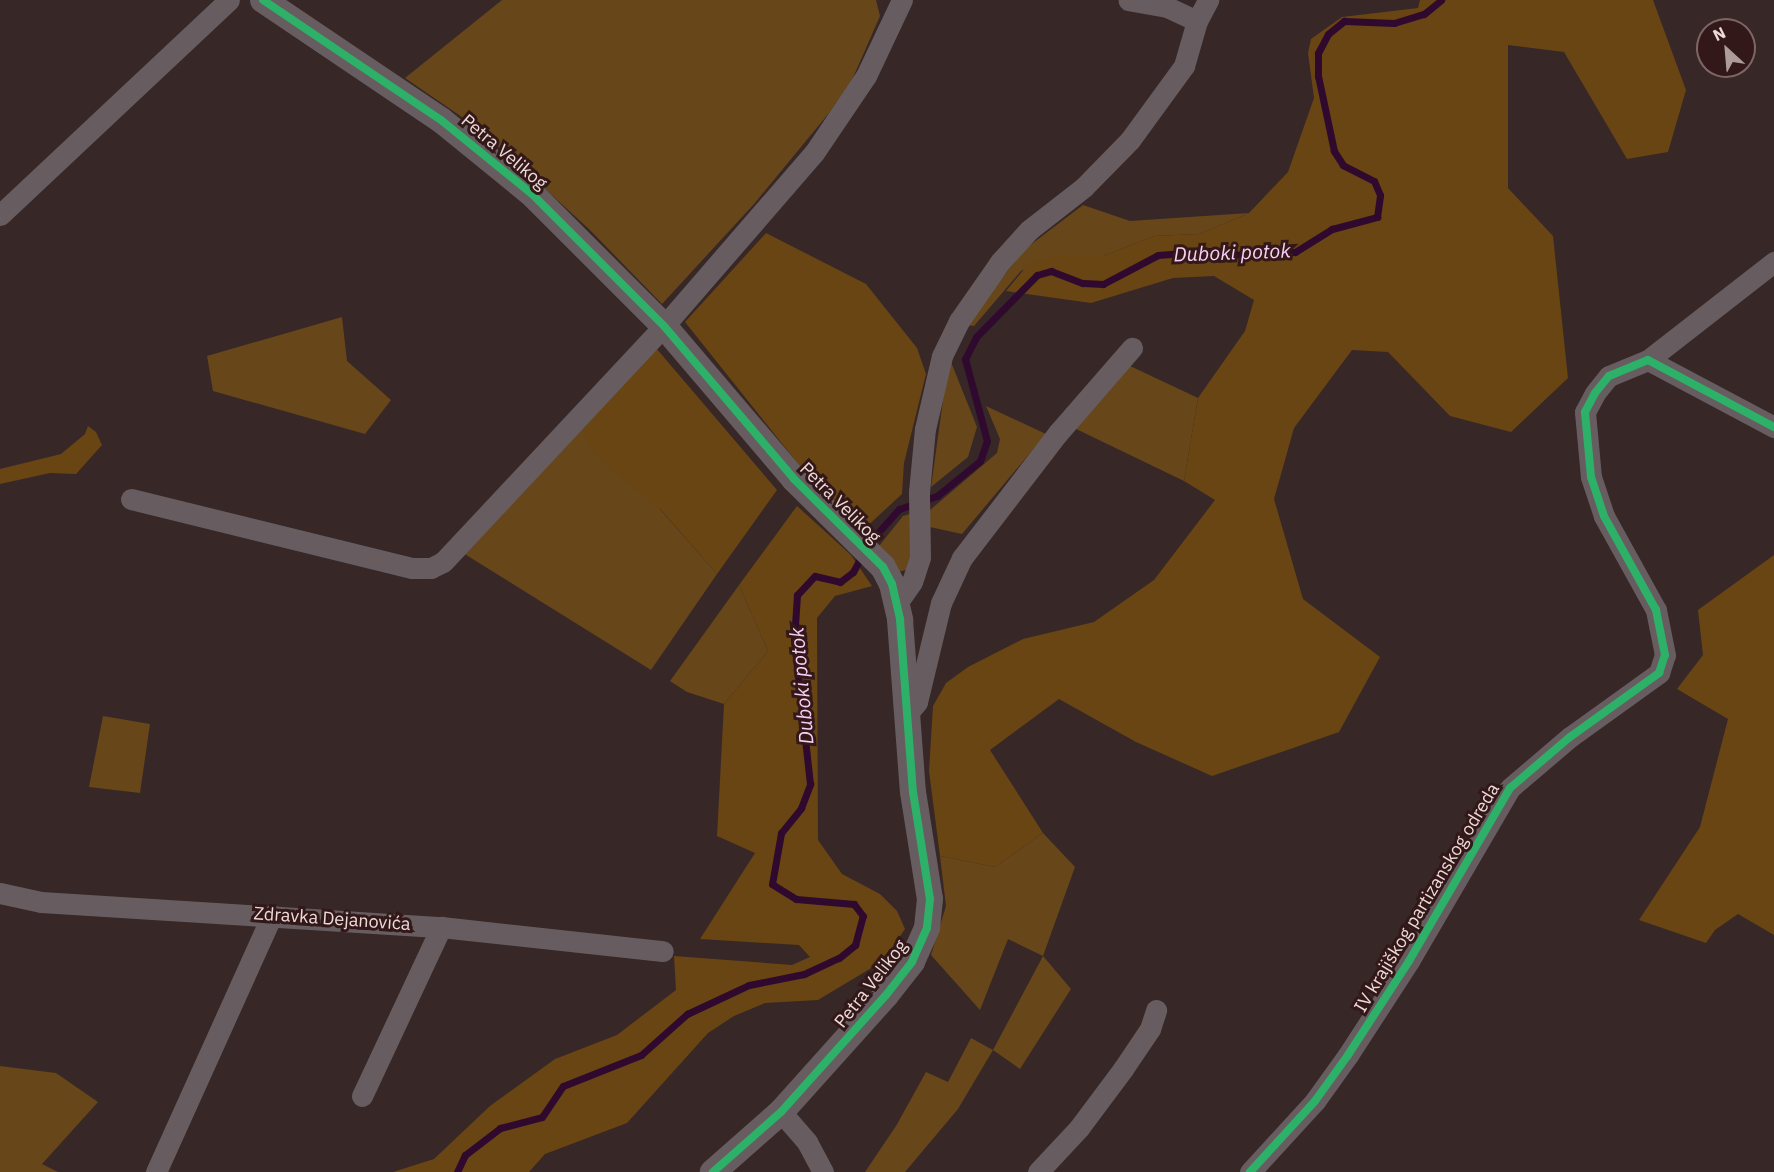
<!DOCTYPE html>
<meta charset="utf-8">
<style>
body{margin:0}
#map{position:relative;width:1774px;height:1172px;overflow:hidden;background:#372727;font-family:"IBM Plex Sans",sans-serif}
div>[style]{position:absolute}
.green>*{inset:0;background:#67461a}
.forest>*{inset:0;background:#684513}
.stream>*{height:7px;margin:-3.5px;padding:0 3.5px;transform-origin:3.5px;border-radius:3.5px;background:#30092e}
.minor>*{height:21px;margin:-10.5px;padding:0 10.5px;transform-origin:10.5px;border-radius:10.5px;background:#675d60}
.tertiary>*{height:26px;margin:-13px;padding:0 13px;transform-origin:13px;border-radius:13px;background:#675d60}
.cycleway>*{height:8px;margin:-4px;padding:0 4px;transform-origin:4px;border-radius:4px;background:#2db169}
span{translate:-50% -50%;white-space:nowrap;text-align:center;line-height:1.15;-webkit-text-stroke:6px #321818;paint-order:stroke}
.street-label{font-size:18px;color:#eedad9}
.water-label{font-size:20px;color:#facff7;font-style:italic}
.north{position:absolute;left:1696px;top:18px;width:60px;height:60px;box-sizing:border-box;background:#321818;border:2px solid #7d6665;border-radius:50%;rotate:334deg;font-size:16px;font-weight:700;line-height:24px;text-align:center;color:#eedad9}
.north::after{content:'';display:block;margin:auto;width:21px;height:27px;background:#ae9b9b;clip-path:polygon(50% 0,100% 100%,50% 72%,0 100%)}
</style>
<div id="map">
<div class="green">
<i style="clip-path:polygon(502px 0,876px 0,880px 16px,852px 80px,829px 113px,754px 204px,662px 304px,589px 229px,478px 128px,405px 78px)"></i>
<i style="clip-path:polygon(1083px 205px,1130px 221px,1249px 213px,1199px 234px,1154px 236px,1103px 256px,1052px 256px,1021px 271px,974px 326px,965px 325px,1025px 249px)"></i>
<i style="clip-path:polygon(342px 317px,347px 361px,391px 400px,365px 434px,213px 391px,207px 356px)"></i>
<i style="clip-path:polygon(949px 357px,977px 427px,968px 457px,931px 487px)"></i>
<i style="clip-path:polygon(1128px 365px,1198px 398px,1184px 481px,1074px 428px)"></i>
<i style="clip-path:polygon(986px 406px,1046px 434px,962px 534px,930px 527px,930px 510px,997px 453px,1000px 439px)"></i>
<i style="clip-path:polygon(585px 424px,717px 574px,651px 670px,463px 553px)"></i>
<i style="clip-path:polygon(910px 514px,910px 557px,906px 570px,898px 572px,879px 546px,903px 516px)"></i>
<i style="clip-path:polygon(739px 585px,768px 651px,724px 704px,687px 692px,670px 681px)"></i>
<i style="clip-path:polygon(103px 716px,150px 724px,140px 793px,89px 787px)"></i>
<i style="clip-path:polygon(1043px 833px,1075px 867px,1043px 956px,1071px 989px,1020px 1069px,993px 1050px,958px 1109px,905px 1172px,865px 1172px,896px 1126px,926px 1072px,948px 1082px,971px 1038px,993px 1050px,1043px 956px,1008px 939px,980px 1010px,931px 955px,946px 906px,940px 856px,995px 867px)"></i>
<i style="clip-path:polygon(0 1066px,56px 1073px,98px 1102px,42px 1164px,58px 1172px,0 1172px)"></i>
</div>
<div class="forest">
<i style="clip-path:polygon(1420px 0,1653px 0,1686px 90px,1668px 152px,1627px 159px,1564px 52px,1508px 45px,1508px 188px,1553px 236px,1568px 378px,1511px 432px,1450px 416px,1388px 352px,1352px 350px,1294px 428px,1274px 499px,1303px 599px,1380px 657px,1339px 732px,1212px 776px,1136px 742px,1059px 699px,990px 750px,1043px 833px,995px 867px,940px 856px,929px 771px,933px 706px,946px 683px,968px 667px,1023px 639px,1094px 622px,1154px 580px,1215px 500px,1184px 481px,1198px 398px,1245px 331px,1254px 300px,1214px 276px,1173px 278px,1091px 303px,1006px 291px,1030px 262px,1052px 256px,1103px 256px,1154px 236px,1199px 234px,1249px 213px,1288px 172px,1314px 98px,1308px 53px,1311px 39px,1342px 17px,1418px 8px)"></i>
<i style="clip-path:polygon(766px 233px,866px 284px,917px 348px,926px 374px,904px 463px,902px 494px,863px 530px,803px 470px,685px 322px)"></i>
<i style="clip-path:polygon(656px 348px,777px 490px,717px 574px,661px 510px,601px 461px,586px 442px,585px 424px)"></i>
<i style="clip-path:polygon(88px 426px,96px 432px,102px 445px,76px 474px,50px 473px,0 484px,0 469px,61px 454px,85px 434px)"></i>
<i style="clip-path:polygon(797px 506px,851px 555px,872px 586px,835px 596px,817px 618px,818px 840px,842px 874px,880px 894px,897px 911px,905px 929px,883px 961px,818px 1000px,765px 1003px,734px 1016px,708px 1033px,627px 1123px,545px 1154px,529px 1172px,393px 1172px,434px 1159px,490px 1106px,555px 1059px,617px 1035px,676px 990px,674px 956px,792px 965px,810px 957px,799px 945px,700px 939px,755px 853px,717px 836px,724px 704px,768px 651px,739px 585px)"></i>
<i style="clip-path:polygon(1774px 555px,1774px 935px,1738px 914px,1715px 930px,1706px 943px,1639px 920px,1700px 827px,1728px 719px,1677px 689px,1703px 655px,1698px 610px)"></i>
</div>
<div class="stream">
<i style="left:867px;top:545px;width:48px;rotate:-48.4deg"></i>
<i style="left:899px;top:509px;width:40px;rotate:-18.9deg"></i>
<i style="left:937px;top:496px;width:55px;rotate:-39.1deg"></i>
<i style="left:980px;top:461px;width:21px;rotate:-71deg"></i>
<i style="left:987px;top:441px;width:85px;rotate:-105deg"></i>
<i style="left:965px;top:359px;width:25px;rotate:-63deg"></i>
<i style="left:976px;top:337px;width:87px;rotate:-45.5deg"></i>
<i style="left:1037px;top:275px;width:15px;rotate:-16deg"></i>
<i style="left:1051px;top:271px;width:34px;rotate:21deg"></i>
<i style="left:1083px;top:283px;width:20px;rotate:3deg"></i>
<i style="left:1103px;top:284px;width:62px;rotate:-27.8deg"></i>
<i style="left:1158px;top:255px;width:51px;rotate:-4.5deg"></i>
<i style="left:1209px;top:251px;width:32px;rotate:7deg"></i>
<i style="left:1241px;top:255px;width:54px;rotate:-3.2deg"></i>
<i style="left:1295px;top:252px;width:44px;rotate:-31.9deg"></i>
<i style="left:1332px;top:229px;width:47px;rotate:-14.9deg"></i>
<i style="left:1377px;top:217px;width:22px;rotate:-82deg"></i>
<i style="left:1380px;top:195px;width:15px;rotate:-113deg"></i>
<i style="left:1374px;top:181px;width:35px;rotate:-153deg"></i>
<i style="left:1343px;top:165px;width:17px;rotate:-123deg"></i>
<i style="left:1334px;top:151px;width:77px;rotate:-102deg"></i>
<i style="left:1318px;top:76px;width:23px;rotate:-90deg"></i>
<i style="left:1318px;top:53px;width:21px;rotate:-62deg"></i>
<i style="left:1328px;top:34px;width:21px;rotate:-39deg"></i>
<i style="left:1344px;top:21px;width:50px;rotate:2.3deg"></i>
<i style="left:1394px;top:23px;width:31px;rotate:-17deg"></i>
<i style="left:1424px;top:14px;width:22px;rotate:-39deg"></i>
<i style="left:457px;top:1172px;width:19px;rotate:-65deg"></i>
<i style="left:465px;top:1155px;width:44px;rotate:-37.6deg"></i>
<i style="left:500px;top:1128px;width:43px;rotate:-14.7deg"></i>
<i style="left:542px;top:1117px;width:37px;rotate:-56deg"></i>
<i style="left:563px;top:1086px;width:84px;rotate:-21.7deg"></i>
<i style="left:641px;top:1055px;width:62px;rotate:-41.7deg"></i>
<i style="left:687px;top:1014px;width:68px;rotate:-25.1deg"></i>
<i style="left:749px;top:985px;width:56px;rotate:-11.3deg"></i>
<i style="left:804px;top:974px;width:38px;rotate:-25deg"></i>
<i style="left:839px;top:958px;width:21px;rotate:-39deg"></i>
<i style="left:855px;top:945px;width:30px;rotate:-75deg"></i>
<i style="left:863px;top:916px;width:15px;rotate:-127deg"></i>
<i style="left:854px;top:904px;width:58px;rotate:-175.1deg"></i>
<i style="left:796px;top:899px;width:28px;rotate:-148deg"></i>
<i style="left:772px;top:884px;width:52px;rotate:-80deg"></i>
<i style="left:781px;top:833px;width:32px;rotate:-51deg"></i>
<i style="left:801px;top:808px;width:26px;rotate:-69deg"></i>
<i style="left:810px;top:784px;width:145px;rotate:-96.3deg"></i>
<i style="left:794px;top:640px;width:45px;rotate:-86.2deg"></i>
<i style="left:797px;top:595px;width:26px;rotate:-47deg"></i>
<i style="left:815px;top:576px;width:26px;rotate:13deg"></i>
<i style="left:840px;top:582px;width:16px;rotate:-38deg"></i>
<i style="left:853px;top:572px;width:19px;rotate:-62deg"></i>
</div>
<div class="minor">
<i style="left:1197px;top:21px;width:24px;rotate:-62deg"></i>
<i style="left:0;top:215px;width:314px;rotate:-43.2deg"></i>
<i style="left:1648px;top:360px;width:160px;rotate:-37.9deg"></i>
<i style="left:131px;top:499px;width:289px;rotate:13.8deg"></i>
<i style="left:412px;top:568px;width:19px"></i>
<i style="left:431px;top:568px;width:13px;rotate:-27deg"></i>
<i style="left:443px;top:562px;width:323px;rotate:-46.9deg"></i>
<i style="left:664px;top:326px;width:229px;rotate:-49.1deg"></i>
<i style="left:814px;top:153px;width:93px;rotate:-56deg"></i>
<i style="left:866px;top:76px;width:84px;rotate:-64.7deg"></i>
<i style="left:898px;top:602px;width:24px;rotate:-55deg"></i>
<i style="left:912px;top:582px;width:25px;rotate:-72deg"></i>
<i style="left:920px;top:558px;width:66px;rotate:-90.9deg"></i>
<i style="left:919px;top:492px;width:63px;rotate:-84.6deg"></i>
<i style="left:925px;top:429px;width:75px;rotate:-76.9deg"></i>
<i style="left:942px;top:356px;width:39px;rotate:-64deg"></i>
<i style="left:959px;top:321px;width:72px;rotate:-55.2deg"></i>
<i style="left:1000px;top:262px;width:43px;rotate:-47.8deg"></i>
<i style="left:1029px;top:230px;width:70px;rotate:-38deg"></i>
<i style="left:1084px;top:187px;width:66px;rotate:-45.6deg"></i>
<i style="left:1130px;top:140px;width:92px;rotate:-53.9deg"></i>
<i style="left:1184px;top:66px;width:47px;rotate:-73.9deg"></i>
<i style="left:1197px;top:21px;width:33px;rotate:-155deg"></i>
<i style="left:1167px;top:7px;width:39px;rotate:-170deg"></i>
<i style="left:907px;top:714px;width:16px;rotate:-50deg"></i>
<i style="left:917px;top:702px;width:102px;rotate:-76.4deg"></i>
<i style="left:941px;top:603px;width:50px;rotate:-65deg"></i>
<i style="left:962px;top:558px;width:158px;rotate:-52.5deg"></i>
<i style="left:1058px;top:433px;width:113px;rotate:-49deg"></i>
<i style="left:0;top:893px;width:42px;rotate:12.4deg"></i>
<i style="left:41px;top:902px;width:401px;rotate:3.6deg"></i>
<i style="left:441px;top:927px;width:223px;rotate:6.2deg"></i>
<i style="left:362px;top:1096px;width:187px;rotate:-64.9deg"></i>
<i style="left:781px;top:1112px;width:40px;rotate:49deg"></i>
<i style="left:807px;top:1142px;width:34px;rotate:62deg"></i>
<i style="left:156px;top:1172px;width:282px;rotate:-65.7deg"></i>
<i style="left:1038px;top:1172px;width:60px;rotate:-47deg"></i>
<i style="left:1079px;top:1128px;width:74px;rotate:-53.3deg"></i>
<i style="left:1123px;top:1069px;width:48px;rotate:-56deg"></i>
<i style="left:1150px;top:1029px;width:20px;rotate:-72deg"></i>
<i style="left:1250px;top:1172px;width:96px;rotate:-47.5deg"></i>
<i style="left:1315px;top:1101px;width:57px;rotate:-54.3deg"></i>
<i style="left:1348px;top:1055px;width:112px;rotate:-57deg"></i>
<i style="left:1409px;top:961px;width:200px;rotate:-59.7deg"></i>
<i style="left:1510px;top:788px;width:79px;rotate:-40.4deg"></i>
<i style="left:1570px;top:737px;width:110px;rotate:-35.7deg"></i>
<i style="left:1659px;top:673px;width:19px;rotate:-72deg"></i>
<i style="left:1665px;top:655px;width:46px;rotate:-101.3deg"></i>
<i style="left:1656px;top:610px;width:107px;rotate:-119deg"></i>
<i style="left:1604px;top:516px;width:41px;rotate:-108.4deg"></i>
<i style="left:1591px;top:477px;width:65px;rotate:-95.3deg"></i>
<i style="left:1585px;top:412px;width:21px;rotate:-62deg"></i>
<i style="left:1595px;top:393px;width:22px;rotate:-51deg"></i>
<i style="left:1609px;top:376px;width:42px;rotate:-22.3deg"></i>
<i style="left:1648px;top:360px;width:143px;rotate:28deg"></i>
</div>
<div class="tertiary">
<i style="left:263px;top:0;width:215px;rotate:34deg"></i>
<i style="left:441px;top:120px;width:117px;rotate:39.1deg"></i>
<i style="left:532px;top:194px;width:187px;rotate:45deg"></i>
<i style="left:664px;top:326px;width:201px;rotate:49.6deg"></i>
<i style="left:794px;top:479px;width:125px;rotate:44.7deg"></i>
<i style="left:883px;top:567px;width:19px;rotate:62deg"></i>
<i style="left:892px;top:584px;width:37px;rotate:77deg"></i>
<i style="left:900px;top:620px;width:172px;rotate:85.7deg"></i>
<i style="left:913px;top:792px;width:108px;rotate:81deg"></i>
<i style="left:930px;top:899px;width:29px;rotate:96deg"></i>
<i style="left:927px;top:928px;width:37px;rotate:114deg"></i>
<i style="left:912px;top:962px;width:42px;rotate:128.2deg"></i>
<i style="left:886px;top:995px;width:157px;rotate:131.9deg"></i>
<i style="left:781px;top:1112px;width:91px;rotate:138.6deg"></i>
</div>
<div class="cycleway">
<i style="left:263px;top:0;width:215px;rotate:34deg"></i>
<i style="left:441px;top:120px;width:117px;rotate:39.1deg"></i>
<i style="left:532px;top:194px;width:187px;rotate:45deg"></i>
<i style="left:664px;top:326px;width:201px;rotate:49.6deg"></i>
<i style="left:794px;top:479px;width:125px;rotate:44.7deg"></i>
<i style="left:883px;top:567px;width:19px;rotate:62deg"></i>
<i style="left:892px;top:584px;width:37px;rotate:77deg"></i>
<i style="left:900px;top:620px;width:172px;rotate:85.7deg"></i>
<i style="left:913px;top:792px;width:108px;rotate:81deg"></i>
<i style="left:930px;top:899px;width:29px;rotate:96deg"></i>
<i style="left:927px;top:928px;width:37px;rotate:114deg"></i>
<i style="left:912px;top:962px;width:42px;rotate:128.2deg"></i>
<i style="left:886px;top:995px;width:157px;rotate:131.9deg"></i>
<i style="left:781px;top:1112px;width:91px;rotate:138.6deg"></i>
<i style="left:1250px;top:1172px;width:96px;rotate:-47.5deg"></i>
<i style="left:1315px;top:1101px;width:57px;rotate:-54.3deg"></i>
<i style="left:1348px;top:1055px;width:112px;rotate:-57deg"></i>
<i style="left:1409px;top:961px;width:200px;rotate:-59.7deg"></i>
<i style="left:1510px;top:788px;width:79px;rotate:-40.4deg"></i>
<i style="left:1570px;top:737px;width:110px;rotate:-35.7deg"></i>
<i style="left:1659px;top:673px;width:19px;rotate:-72deg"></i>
<i style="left:1665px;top:655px;width:46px;rotate:-101.3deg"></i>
<i style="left:1656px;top:610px;width:107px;rotate:-119deg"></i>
<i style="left:1604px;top:516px;width:41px;rotate:-108.4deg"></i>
<i style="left:1591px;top:477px;width:65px;rotate:-95.3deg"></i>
<i style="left:1585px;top:412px;width:21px;rotate:-62deg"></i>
<i style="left:1595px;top:393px;width:22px;rotate:-51deg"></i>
<i style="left:1609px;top:376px;width:42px;rotate:-22.3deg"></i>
<i style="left:1648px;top:360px;width:143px;rotate:28deg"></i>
</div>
<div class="street-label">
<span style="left:504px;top:152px;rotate:40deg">Petra Velikog</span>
<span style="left:840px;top:503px;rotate:45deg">Petra Velikog</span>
<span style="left:1427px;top:898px;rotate:-59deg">IV krajiškog partizanskog odreda</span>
<span style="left:332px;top:919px;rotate:4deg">Zdravka Dejanovića</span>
<span style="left:871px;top:984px;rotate:-52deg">Petra Velikog</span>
</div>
<div class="water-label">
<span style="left:1232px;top:252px;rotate:-2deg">Duboki potok</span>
<span style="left:801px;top:686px;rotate:-95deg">Duboki potok</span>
</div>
<div class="north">N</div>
</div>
